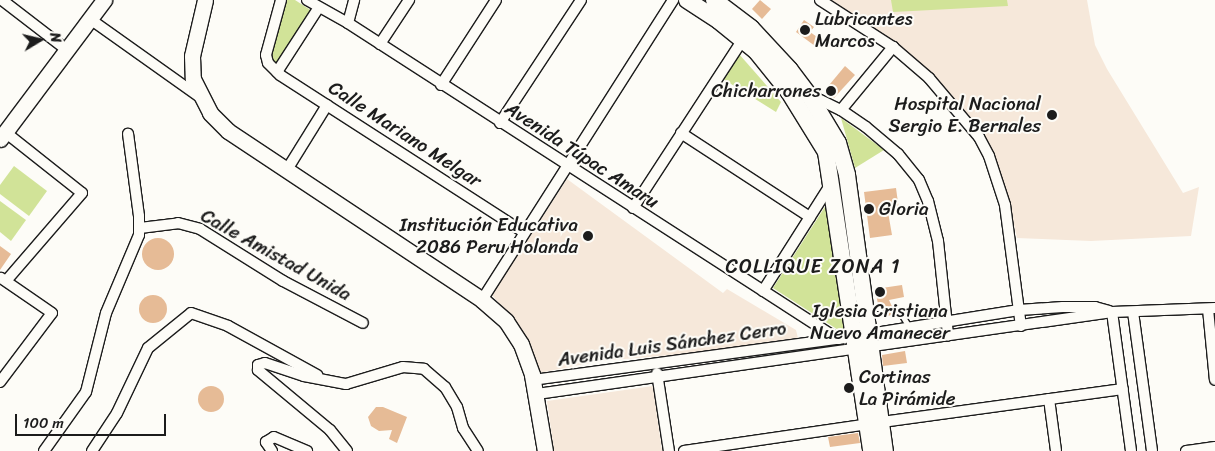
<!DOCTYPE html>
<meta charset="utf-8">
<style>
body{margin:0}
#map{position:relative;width:1215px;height:451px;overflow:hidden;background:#fdfcf7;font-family:Sriracha,sans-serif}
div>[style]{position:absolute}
.built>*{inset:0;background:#f6e8da}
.green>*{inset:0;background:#d1e398}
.building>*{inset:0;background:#e6bb96}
.round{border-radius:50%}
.roads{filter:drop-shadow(1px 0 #1c1c1c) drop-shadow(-1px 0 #1c1c1c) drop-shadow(0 1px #1c1c1c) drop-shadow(0 -1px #1c1c1c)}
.lane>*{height:5px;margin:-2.5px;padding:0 2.5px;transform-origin:2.5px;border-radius:2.5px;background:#fdfcf7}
.street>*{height:10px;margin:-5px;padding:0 5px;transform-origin:5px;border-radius:5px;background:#fdfcf7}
.secondary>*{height:15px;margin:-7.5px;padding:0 7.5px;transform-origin:7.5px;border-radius:7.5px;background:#fdfcf7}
.primary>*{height:16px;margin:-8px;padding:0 8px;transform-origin:8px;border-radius:8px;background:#fdfcf7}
.dots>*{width:14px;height:14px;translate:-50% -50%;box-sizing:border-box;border:2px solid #fdfcf7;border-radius:50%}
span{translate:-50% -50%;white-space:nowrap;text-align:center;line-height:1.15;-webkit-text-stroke:4px #fdfcf7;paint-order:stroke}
.poi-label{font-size:19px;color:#1c1c1c}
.left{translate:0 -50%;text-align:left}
.right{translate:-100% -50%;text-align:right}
.street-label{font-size:19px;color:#1c1c1c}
.neighbourhood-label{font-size:20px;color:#1c1c1c;letter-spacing:1px}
.north{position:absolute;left:15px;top:15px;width:50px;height:50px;-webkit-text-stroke:4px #fdfcf7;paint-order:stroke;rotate:81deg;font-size:14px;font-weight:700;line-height:20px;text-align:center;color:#1c1c1c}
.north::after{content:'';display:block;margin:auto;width:18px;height:22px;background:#1c1c1c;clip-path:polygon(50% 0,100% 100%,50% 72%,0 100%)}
.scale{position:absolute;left:15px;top:414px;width:151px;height:22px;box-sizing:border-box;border:2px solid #1c1c1c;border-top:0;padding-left:6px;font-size:15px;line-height:18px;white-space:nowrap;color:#1c1c1c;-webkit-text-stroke:4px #fdfcf7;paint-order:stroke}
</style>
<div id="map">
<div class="built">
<i style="clip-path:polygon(828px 0,1087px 0,1095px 45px,1107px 69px,1183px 193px,1199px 187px,1191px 236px,1091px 241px,1017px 238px,1005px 185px,981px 132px,930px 75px,898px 46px)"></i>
<i style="clip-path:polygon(567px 179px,723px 293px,727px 289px,796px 330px,798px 338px,684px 354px,600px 361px,539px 373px,522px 330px,492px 295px)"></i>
<i style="clip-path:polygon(653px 386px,662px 451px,554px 451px,547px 401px)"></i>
</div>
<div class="green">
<i style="clip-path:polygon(286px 0,295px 0,312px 11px,277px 68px,272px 64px,269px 52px)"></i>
<i style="clip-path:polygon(891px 0,1007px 0,1008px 6px,893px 12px)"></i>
<i style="clip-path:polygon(739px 54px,781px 102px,776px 112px,723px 79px)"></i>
<i style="clip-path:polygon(841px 118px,884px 150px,855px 168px)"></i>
<i style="clip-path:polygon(14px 166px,47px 191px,29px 216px,0 194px,0 185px)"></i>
<i style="clip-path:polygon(0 201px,26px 220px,11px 241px,0 232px)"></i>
<i style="clip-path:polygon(828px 202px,846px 335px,773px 288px)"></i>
</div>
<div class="building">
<i style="clip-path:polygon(760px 0,771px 9px,762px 19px,752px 9px)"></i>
<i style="clip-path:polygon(804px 20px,814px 27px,810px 32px,820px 39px,815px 46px,796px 32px)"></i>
<i style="clip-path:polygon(845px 66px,855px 75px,834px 98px,825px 90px)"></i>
<i style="clip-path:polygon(896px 188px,899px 210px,888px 212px,892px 235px,870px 238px,864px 192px)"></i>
<i class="round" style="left:142px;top:238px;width:32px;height:32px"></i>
<i style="clip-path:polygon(0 246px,11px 254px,0 270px)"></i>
<i style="clip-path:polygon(902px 285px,904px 297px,889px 300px,896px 315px,883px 316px,885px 306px,878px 304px,875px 289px)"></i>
<i class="round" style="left:139px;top:295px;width:28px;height:28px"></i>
<i style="clip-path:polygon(905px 351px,907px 363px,883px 366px,882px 355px)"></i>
<i class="round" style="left:198px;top:386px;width:26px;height:26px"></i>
<i style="clip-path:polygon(376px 407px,383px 407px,407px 417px,397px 443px,389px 439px,392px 430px,379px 431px,371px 426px,368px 417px)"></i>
<i style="clip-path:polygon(858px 433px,860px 443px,830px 447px,828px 437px)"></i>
</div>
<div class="roads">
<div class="lane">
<i style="left:869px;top:308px;width:12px"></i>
<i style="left:896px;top:310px;width:4px;rotate:27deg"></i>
<i style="left:900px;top:312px;width:17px;rotate:59deg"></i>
</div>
<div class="street">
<i style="left:2px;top:0;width:82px;rotate:37.6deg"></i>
<i style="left:281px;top:0;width:57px;rotate:105.3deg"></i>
<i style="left:266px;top:55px;width:8px;rotate:76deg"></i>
<i style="left:268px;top:63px;width:17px;rotate:45deg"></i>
<i style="left:280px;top:75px;width:290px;rotate:32.8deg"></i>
<i style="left:307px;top:0;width:47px;rotate:29.3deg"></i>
<i style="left:348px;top:23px;width:583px;rotate:32.82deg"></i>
<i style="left:820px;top:0;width:87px;rotate:32.8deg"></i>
<i style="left:893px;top:47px;width:48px;rotate:40.7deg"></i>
<i style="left:929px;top:78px;width:77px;rotate:49.7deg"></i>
<i style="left:979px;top:137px;width:21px;rotate:62deg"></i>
<i style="left:989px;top:156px;width:52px;rotate:71.9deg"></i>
<i style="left:1005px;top:205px;width:122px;rotate:82.5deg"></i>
<i style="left:90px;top:19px;width:136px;rotate:35.4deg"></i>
<i style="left:348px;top:23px;width:24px;rotate:-75deg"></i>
<i style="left:380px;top:44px;width:53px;rotate:-56.6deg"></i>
<i style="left:277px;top:72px;width:77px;rotate:-57.1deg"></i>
<i style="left:441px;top:85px;width:101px;rotate:-57.1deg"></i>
<i style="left:810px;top:95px;width:34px;rotate:26deg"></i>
<i style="left:841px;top:110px;width:30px;rotate:34deg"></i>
<i style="left:866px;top:127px;width:42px;rotate:40.2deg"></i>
<i style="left:898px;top:154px;width:33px;rotate:51deg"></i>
<i style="left:919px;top:180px;width:23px;rotate:67deg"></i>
<i style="left:928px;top:201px;width:41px;rotate:76deg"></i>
<i style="left:938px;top:241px;width:95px;rotate:83.9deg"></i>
<i style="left:841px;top:110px;width:82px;rotate:-50.5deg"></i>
<i style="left:500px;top:123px;width:147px;rotate:-56.6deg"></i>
<i style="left:5px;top:132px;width:98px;rotate:38.4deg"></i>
<i style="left:82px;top:193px;width:116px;rotate:130.8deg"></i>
<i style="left:681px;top:133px;width:154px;rotate:33.1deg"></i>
<i style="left:288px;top:168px;width:74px;rotate:-58.2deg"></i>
<i style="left:633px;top:208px;width:202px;rotate:-56.9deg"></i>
<i style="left:140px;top:228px;width:38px;rotate:-7deg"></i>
<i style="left:178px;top:223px;width:23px;rotate:15deg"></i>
<i style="left:200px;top:229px;width:98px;rotate:32.1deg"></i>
<i style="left:283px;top:281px;width:90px;rotate:27.7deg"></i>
<i style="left:763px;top:291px;width:127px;rotate:-57.6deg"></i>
<i style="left:482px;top:300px;width:356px;rotate:-57.5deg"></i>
<i style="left:1208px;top:309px;width:71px;rotate:84.4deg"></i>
<i style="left:1112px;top:312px;width:140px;rotate:82.2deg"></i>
<i style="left:1133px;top:312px;width:140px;rotate:82.2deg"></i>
<i style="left:657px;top:373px;width:79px;rotate:81.3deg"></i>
<i style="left:533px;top:380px;width:308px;rotate:-7.7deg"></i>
<i style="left:838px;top:339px;width:183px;rotate:-9.1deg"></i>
<i style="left:1019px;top:310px;width:44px;rotate:-3.9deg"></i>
<i style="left:1063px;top:307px;width:32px"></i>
<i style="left:1095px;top:307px;width:15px;rotate:16deg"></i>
<i style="left:0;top:382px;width:86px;rotate:-53deg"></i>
<i style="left:52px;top:313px;width:62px;rotate:-145.5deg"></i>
<i style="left:537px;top:394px;width:581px;rotate:-8.12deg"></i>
<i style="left:1112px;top:312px;width:103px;rotate:-2.2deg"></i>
<i style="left:1049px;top:399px;width:52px;rotate:82.3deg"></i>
<i style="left:882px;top:422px;width:243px;rotate:-7.8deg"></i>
<i style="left:44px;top:451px;width:72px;rotate:-54.6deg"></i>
<i style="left:86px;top:392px;width:81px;rotate:-75.8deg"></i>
<i style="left:106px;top:313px;width:85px;rotate:-67.1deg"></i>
<i style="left:139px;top:235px;width:19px;rotate:-90deg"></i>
<i style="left:139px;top:216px;width:83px;rotate:-97.6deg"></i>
<i style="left:92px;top:451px;width:45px;rotate:-56.7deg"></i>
<i style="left:117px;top:413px;width:72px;rotate:-64.5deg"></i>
<i style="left:148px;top:348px;width:55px;rotate:-39.1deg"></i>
<i style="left:191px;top:313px;width:39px;rotate:19deg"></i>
<i style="left:228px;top:326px;width:102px;rotate:28.8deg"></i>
<i style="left:272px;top:451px;width:11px;rotate:-124deg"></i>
<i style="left:266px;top:442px;width:9px;rotate:-32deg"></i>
<i style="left:274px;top:437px;width:36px;rotate:23deg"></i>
<i style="left:347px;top:451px;width:27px;rotate:-129deg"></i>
<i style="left:330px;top:430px;width:94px;rotate:-140.2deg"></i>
<i style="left:258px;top:370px;width:5px;rotate:-90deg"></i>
<i style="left:258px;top:365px;width:7px;rotate:-16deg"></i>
<i style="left:265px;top:363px;width:41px;rotate:18.4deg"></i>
<i style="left:304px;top:376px;width:43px;rotate:10.8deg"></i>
<i style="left:346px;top:384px;width:59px;rotate:-16.6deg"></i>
<i style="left:403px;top:367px;width:21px;rotate:5deg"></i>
<i style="left:424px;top:369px;width:28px;rotate:41deg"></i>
<i style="left:445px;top:387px;width:23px;rotate:59deg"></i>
<i style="left:457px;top:407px;width:22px;rotate:74deg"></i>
<i style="left:463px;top:428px;width:27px;rotate:57deg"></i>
<i style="left:684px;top:451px;width:186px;rotate:-8.3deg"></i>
<i style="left:1186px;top:451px;width:29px;rotate:-8deg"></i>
</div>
<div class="secondary">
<i style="left:205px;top:0;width:57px;rotate:103.1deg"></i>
<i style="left:192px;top:56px;width:23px;rotate:88deg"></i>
<i style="left:193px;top:79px;width:38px;rotate:63deg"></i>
<i style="left:210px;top:113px;width:25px;rotate:45deg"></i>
<i style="left:228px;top:131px;width:305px;rotate:33.6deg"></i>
<i style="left:482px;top:300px;width:32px;rotate:41deg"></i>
<i style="left:506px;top:321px;width:27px;rotate:57deg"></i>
<i style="left:521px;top:344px;width:33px;rotate:70deg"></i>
<i style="left:532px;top:375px;width:77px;rotate:80.3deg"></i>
<i style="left:0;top:139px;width:174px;rotate:-53.2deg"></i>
</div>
<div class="primary">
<i style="left:687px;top:0;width:38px;rotate:33deg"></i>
<i style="left:719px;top:21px;width:48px;rotate:39deg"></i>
<i style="left:756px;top:51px;width:53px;rotate:51.2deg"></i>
<i style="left:789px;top:92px;width:70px;rotate:58.3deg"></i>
<i style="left:826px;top:152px;width:302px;rotate:81.4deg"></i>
<i style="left:714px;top:0;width:46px;rotate:37.1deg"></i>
<i style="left:751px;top:28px;width:57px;rotate:47.1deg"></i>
<i style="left:790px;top:70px;width:31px;rotate:53deg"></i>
<i style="left:809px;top:95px;width:56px;rotate:58.9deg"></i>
<i style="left:838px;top:143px;width:33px;rotate:74deg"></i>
<i style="left:847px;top:175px;width:279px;rotate:82.2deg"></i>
</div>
</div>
<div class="dots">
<i style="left:805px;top:30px;background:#1c1c1c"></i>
<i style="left:831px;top:91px;background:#1c1c1c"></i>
<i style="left:1052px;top:115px;background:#1c1c1c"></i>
<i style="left:869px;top:209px;background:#1c1c1c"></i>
<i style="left:588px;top:236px;background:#1c1c1c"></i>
<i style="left:880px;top:292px;background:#1c1c1c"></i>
<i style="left:849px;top:388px;background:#1c1c1c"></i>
</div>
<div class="poi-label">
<span class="left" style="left:815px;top:30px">Lubricantes<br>Marcos</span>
<span class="right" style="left:821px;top:91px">Chicharrones</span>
<span class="right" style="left:1041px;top:115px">Hospital Nacional<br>Sergio E. Bernales</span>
<span class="left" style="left:879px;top:209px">Gloria</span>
<span class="right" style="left:578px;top:236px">Institución Educativa<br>2086 Peru Holanda</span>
<span style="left:880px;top:322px">Iglesia Cristiana<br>Nuevo Amanecer</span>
<span class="left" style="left:859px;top:388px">Cortinas<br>La Pirámide</span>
</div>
<div class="street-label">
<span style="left:405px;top:134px;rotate:33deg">Calle Mariano Melgar</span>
<span style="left:582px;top:155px;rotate:33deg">Avenida Túpac Amaru</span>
<span style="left:276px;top:255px;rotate:29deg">Calle Amistad Unida</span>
<span style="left:672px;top:344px;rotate:-8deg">Avenida Luis Sánchez Cerro</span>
</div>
<div class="neighbourhood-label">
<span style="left:813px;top:266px">COLLIQUE ZONA 1</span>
</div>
<div class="north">N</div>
<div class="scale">100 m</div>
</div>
